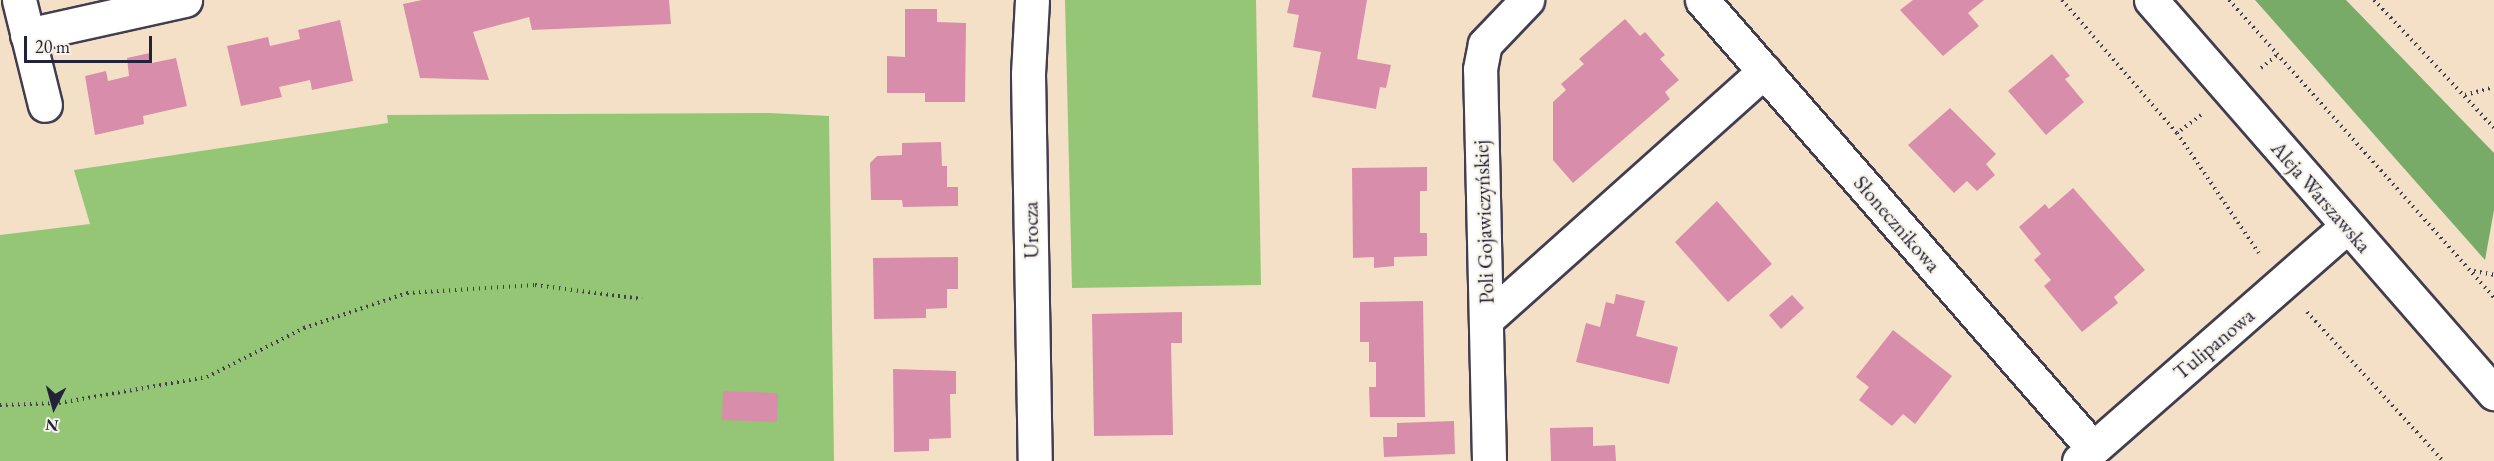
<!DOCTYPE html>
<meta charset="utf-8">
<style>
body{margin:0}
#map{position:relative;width:2494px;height:461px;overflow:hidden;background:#f4e0c6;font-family:"EB Garamond",serif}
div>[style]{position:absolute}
.green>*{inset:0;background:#94c676}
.forest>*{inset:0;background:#77ab67}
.building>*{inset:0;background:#d88eaa}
.path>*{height:4px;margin-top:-2px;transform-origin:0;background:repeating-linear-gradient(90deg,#423e50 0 1.5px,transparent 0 6px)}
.roads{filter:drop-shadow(2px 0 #423e50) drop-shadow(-2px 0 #423e50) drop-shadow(0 2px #423e50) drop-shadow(0 -2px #423e50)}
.minor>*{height:33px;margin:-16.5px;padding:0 16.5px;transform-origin:16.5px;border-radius:16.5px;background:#fff}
span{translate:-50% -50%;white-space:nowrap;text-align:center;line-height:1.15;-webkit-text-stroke:4.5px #f7f3e8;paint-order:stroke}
.street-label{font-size:21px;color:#22223b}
.north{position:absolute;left:24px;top:377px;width:60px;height:60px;-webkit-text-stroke:4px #f7f3e8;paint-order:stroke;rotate:186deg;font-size:16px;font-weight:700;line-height:24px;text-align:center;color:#22223b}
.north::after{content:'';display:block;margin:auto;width:21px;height:27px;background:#22223b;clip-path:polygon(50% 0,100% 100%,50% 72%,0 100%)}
.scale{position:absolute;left:24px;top:36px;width:128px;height:27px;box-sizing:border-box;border:3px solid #22223b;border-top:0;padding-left:8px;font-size:18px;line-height:21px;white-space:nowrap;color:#22223b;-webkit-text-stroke:4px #f7f3e8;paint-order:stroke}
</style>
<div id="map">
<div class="green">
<i style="clip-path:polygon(1065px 0,1256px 0,1261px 285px,1072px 288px)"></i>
<i style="clip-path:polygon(769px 113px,829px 116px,834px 461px,0 461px,0 235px,90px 224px,74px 170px,388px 123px,387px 115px)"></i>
</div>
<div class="forest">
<i style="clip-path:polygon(2255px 0,2346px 0,2494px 153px,2494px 210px,2485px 260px)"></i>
</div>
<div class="building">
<i style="clip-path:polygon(422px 0,669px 0,671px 24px,532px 30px,529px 17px,473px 32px,489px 80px,420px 78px,403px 4px)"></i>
<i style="clip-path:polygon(1290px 0,1367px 0,1357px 59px,1391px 65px,1386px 88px,1380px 87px,1376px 109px,1312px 97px,1321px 52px,1293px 47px,1299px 15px,1287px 13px)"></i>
<i style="clip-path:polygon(1913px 0,1984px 0,1968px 13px,1979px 26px,1943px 56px,1900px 10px)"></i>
<i style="clip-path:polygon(905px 9px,937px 9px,937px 22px,966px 23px,965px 102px,925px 102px,925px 93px,887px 93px,887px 56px,905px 57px)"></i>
<i style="clip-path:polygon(1625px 19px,1640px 36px,1645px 32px,1665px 55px,1660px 59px,1679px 80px,1665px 92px,1670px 99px,1573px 183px,1553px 160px,1553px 102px,1566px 90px,1561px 84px,1584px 64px,1579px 59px)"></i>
<i style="clip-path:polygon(340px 20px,353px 81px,312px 90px,310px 80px,279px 87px,282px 97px,241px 106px,227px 46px,268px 37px,270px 46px,300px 39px,298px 30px)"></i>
<i style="clip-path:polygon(150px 53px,152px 63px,176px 58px,187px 106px,143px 116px,144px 124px,95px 135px,85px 76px,106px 71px,108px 81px,129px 76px,127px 58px)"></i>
<i style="clip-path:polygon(2052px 54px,2070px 76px,2065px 79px,2084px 102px,2046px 135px,2008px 91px)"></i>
<i style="clip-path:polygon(1950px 108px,1996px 154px,1986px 164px,1995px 175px,1977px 191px,1967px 181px,1954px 193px,1908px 145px)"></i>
<i style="clip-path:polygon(941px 142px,942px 166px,947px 166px,947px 187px,958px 187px,958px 206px,903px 207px,902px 200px,871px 200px,870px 163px,877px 156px,902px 155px,902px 143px)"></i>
<i style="clip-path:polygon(1427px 167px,1427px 191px,1420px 191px,1420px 233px,1427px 233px,1427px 256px,1394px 257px,1394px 266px,1374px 268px,1374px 257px,1353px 258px,1352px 168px)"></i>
<i style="clip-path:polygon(2073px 188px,2145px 270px,2114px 297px,2118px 303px,2082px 332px,2044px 286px,2051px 280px,2034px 260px,2041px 254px,2019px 227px,2045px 204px,2049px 209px)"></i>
<i style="clip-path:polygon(1717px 201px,1772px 264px,1728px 302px,1675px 242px)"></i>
<i style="clip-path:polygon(958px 257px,958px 289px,947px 289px,947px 308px,926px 309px,926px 318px,874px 319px,873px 258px)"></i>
<i style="clip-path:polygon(1616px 294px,1645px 301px,1636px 336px,1678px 347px,1669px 384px,1576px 362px,1586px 323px,1600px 327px,1606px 302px,1614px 304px)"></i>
<i style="clip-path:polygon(1792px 295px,1804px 308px,1781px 329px,1769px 315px)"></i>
<i style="clip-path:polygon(1423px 301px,1425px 417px,1370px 417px,1369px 387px,1376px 387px,1376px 362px,1369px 362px,1369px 342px,1360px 342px,1360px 302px)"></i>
<i style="clip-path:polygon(1182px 312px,1182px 343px,1171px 343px,1173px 435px,1094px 436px,1092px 314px)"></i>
<i style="clip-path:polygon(1893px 330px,1952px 376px,1915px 424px,1903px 414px,1892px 426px,1859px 400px,1869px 387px,1856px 377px)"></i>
<i style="clip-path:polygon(893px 369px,956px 371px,956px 394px,950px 394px,951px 438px,929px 439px,929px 451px,894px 452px)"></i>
<i style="clip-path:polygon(723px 391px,778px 393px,777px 422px,722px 420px)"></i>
<i style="clip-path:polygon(1454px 421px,1455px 454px,1384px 457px,1383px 437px,1397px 437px,1397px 423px)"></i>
<i style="clip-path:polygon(1593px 427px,1593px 446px,1615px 445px,1616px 461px,1551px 461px,1550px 428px)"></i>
</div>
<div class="path">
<i style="left:2062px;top:0;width:176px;rotate:49.2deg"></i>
<i style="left:2229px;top:0;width:398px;rotate:48.3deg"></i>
<i style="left:2374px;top:0;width:175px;rotate:46.8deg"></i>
<i style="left:2261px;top:68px;width:21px;rotate:-39deg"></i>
<i style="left:2465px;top:95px;width:30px;rotate:-15deg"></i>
<i style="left:2201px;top:115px;width:30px;rotate:143deg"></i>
<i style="left:2177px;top:133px;width:145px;rotate:55.7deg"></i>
<i style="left:2474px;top:271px;width:20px;rotate:11deg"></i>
<i style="left:2307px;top:312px;width:202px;rotate:47.6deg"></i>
<i style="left:0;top:405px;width:59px;rotate:-1.9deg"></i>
<i style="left:59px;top:403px;width:150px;rotate:-10deg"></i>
<i style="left:207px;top:377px;width:109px;rotate:-26.8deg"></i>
<i style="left:304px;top:328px;width:109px;rotate:-18.8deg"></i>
<i style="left:407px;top:293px;width:128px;rotate:-3.6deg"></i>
<i style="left:535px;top:285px;width:108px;rotate:7.5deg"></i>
</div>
<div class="roads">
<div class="minor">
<i style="left:19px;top:0;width:108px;rotate:76.1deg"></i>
<i style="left:1032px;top:0;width:74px;rotate:93.1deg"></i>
<i style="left:1028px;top:74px;width:387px;rotate:89deg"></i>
<i style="left:1702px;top:0;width:593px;rotate:48.9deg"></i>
<i style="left:2151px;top:0;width:522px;rotate:48.89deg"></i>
<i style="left:27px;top:35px;width:162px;rotate:-12.5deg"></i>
<i style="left:1487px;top:319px;width:372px;rotate:-41.8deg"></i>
<i style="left:1489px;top:461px;width:392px;rotate:-91.3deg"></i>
<i style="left:1480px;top:69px;width:25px;rotate:-79deg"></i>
<i style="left:1485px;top:44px;width:61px;rotate:-46.3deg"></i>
<i style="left:2079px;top:461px;width:356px;rotate:-41.2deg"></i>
</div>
</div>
<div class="street-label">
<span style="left:2321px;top:197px;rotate:49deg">Aleja Warszawska</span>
<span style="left:1484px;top:222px;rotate:-92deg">Poli Gojawiczyńskiej</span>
<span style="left:1897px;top:224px;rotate:49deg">Słonecznikowa</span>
<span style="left:1031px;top:230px;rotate:-91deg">Urocza</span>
<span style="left:2214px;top:344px;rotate:-40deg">Tulipanowa</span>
</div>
<div class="north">N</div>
<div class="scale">20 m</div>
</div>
